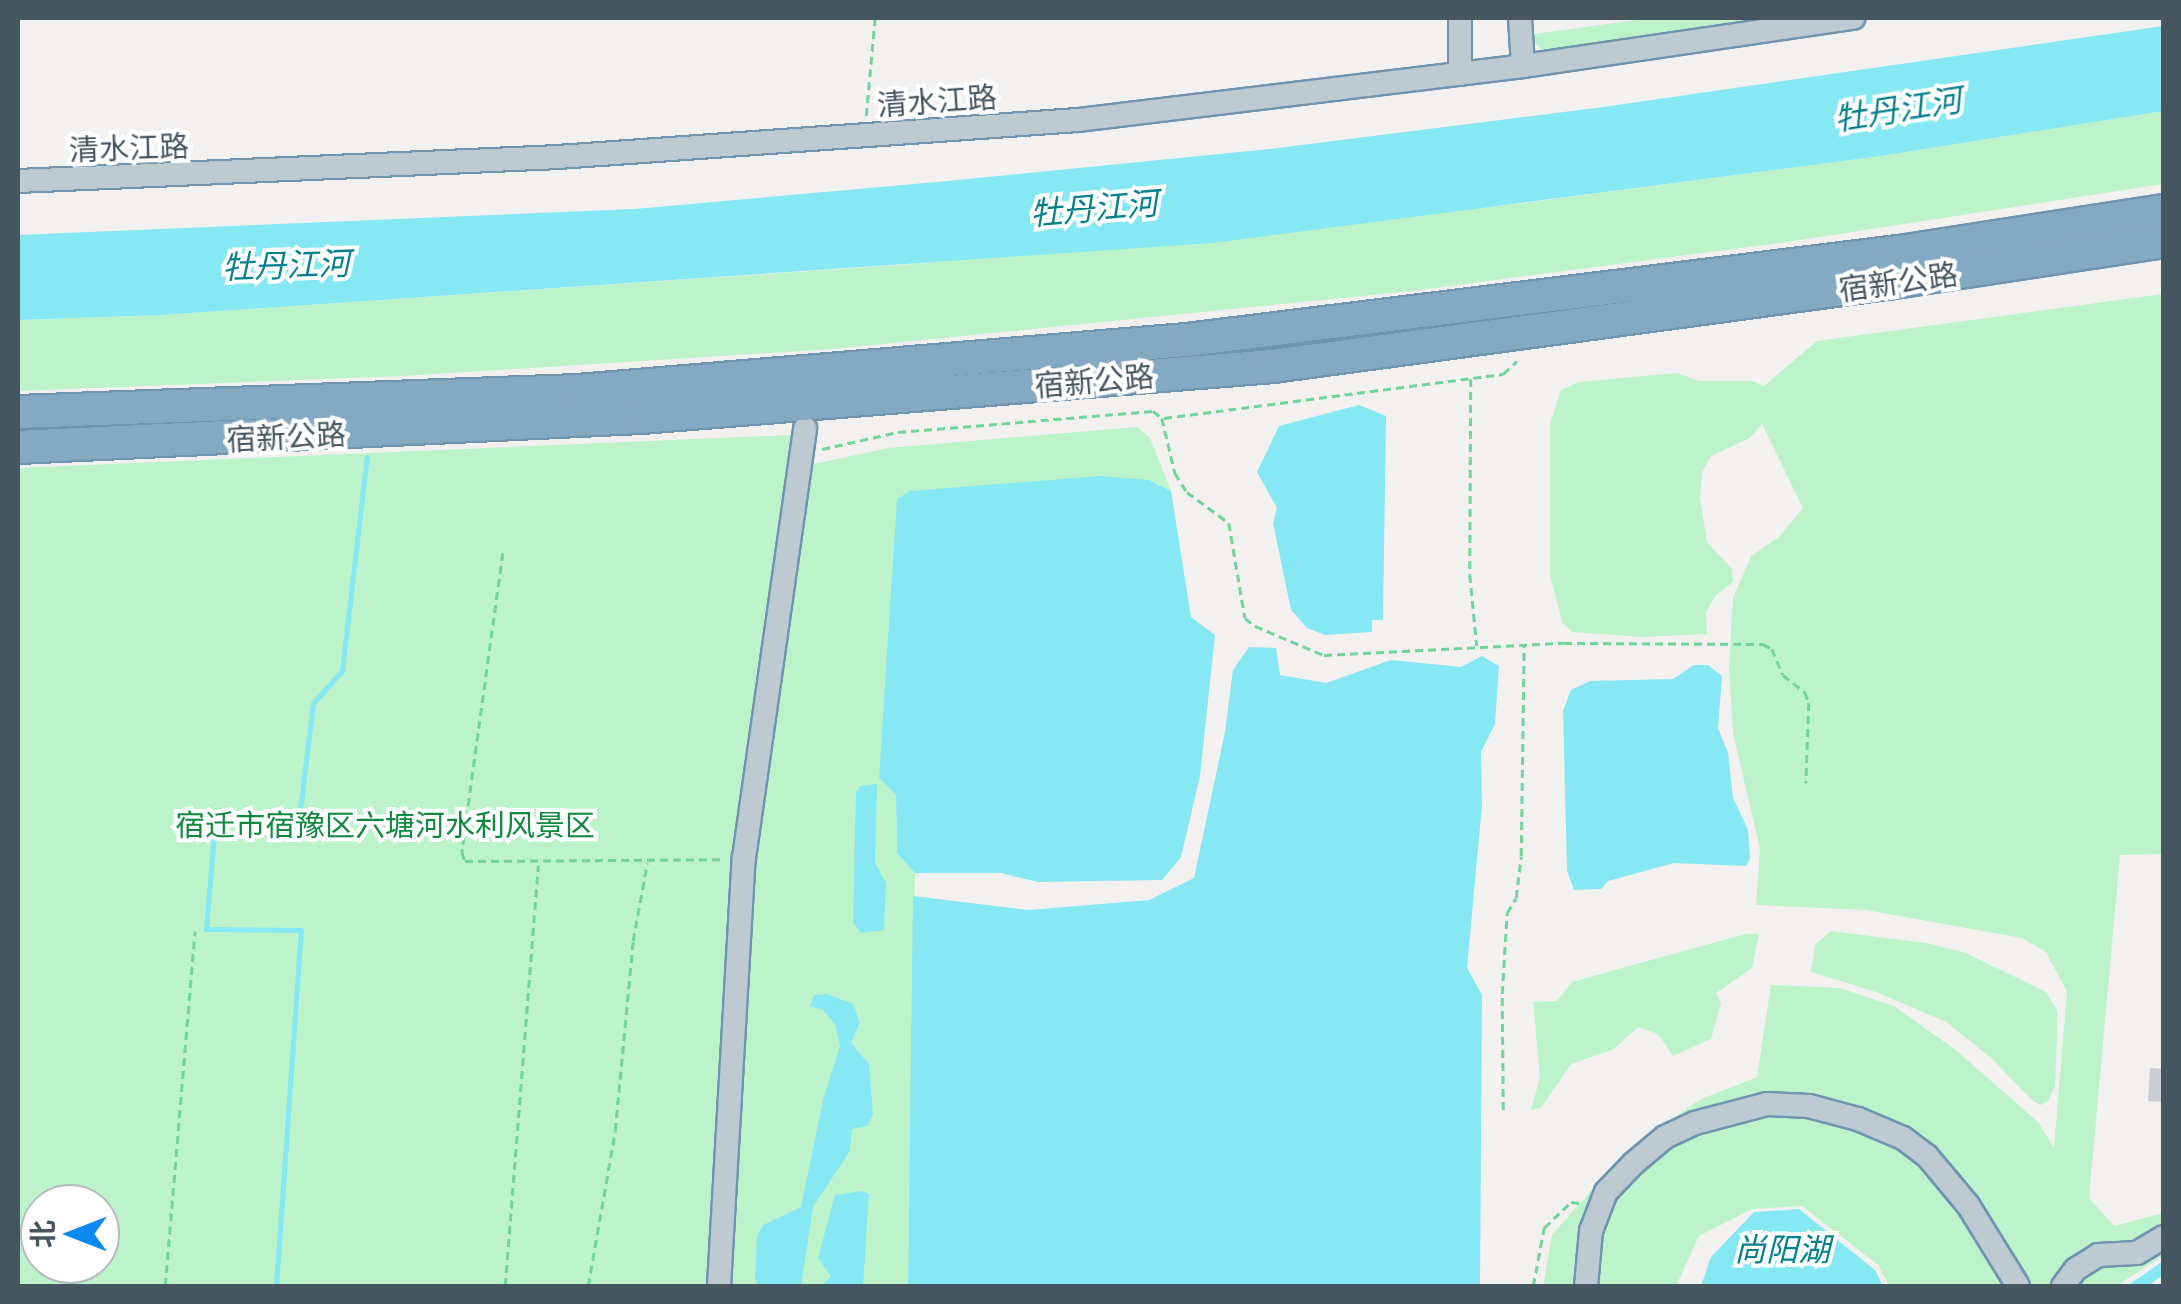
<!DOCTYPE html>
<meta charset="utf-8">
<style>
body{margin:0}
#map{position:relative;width:2181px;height:1304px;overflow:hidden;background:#f3f0f0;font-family:Lato,"Noto Sans SC",sans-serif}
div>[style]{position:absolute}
.green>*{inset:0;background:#bcf3cb}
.water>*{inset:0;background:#86e8f3}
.stream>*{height:5px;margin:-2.5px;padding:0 2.5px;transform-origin:2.5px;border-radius:2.5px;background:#86e8f3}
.building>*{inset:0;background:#caced3}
.path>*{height:2.5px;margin-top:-1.25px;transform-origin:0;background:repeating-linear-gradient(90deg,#71d499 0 8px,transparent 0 13px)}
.roads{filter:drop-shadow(2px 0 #6f94af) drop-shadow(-2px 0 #6f94af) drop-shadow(0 2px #6f94af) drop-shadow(0 -2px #6f94af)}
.minor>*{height:22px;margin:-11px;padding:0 11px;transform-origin:11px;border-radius:11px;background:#bdcad1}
.highway>*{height:32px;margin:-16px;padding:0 16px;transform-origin:16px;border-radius:16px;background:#84a9c3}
span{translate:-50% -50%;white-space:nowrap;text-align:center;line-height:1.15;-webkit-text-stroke:8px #fff;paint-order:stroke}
.street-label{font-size:30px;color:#465660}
.park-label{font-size:30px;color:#10883f}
.water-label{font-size:32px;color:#05818e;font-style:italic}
.frame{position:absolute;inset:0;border:20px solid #465660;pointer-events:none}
.north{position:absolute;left:20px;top:1184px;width:100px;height:100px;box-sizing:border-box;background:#fff;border:2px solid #b5bbbf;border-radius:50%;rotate:270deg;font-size:28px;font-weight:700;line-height:40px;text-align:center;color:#465660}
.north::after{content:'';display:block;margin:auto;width:35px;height:45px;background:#0a89f3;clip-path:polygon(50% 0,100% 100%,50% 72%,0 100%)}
</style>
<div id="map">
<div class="green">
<i style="clip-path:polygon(1651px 18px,1753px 18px,1742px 24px,1544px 52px,1527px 35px)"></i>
<i style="clip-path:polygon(2163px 111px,2163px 184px,1787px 242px,1412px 291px,833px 349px,403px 376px,18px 391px,18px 320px,161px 315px,914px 264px,1516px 204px,1881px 156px)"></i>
<i style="clip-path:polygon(2163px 294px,2163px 854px,2120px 855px,2089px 1198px,2114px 1226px,2163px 1213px,2163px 1256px,2116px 1286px,1889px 1286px,1878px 1265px,1802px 1206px,1752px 1209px,1699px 1236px,1676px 1286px,1543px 1286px,1552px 1235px,1624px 1153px,1699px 1100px,1757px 1077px,1771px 985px,1840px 988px,1894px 1006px,1957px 1051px,2039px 1123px,2054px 1148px,2067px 992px,2046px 952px,2022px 938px,1866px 910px,1756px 905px,1760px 849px,1733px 733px,1729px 668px,1733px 598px,1751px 556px,1779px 537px,1803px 508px,1762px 424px,1750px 438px,1711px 456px,1702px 472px,1700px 498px,1707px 542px,1732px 569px,1733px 582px,1716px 595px,1706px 612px,1707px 634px,1642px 637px,1572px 632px,1562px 622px,1550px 575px,1550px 424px,1561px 390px,1579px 382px,1677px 373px,1699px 381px,1752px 381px,1764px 386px,1817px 341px)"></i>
<i style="clip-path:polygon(evenodd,1138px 427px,1150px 438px,1171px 491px,1149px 480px,896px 795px,897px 853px,915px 873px,908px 1286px,18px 1286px,18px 468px,813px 434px,809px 465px,888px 448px,1138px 427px,40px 1204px,100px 1204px,100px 1264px,40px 1264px,40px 1204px)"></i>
<i style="clip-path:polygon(1831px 931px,1926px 943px,1966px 953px,2046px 992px,2057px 1011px,2057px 1037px,2055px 1086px,2048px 1101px,2041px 1105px,2034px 1102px,1991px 1058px,1946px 1022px,1876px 992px,1811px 972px,1815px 945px)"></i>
<i style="clip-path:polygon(1745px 934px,1759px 934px,1752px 968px,1716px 993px,1721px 1003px,1711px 1039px,1673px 1056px,1658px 1034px,1638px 1027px,1614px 1049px,1571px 1064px,1541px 1108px,1531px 1110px,1540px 1077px,1533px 1002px,1557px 1001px,1572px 982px)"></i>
</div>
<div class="water">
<i style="clip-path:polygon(2163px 26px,2163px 111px,1881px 156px,1212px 243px,161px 315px,18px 320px,18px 235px,634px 209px,937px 182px,1270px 149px,1596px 108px)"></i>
<i style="clip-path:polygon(1359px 405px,1386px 416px,1383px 620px,1372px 620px,1372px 632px,1325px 635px,1307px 628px,1291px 610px,1273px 523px,1277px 508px,1257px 472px,1279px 426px)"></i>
<i style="clip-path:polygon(1101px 476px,1149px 480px,1171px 491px,1191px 617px,1215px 635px,1200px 776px,1181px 857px,1162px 880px,1038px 882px,1001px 873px,915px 873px,897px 853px,896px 795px,879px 778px,897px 499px,910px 491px)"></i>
<i style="clip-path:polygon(1249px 647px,1276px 648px,1280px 675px,1326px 683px,1391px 660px,1461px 667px,1482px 656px,1499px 666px,1495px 724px,1481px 752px,1482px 805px,1467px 968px,1482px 995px,1480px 1286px,908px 1286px,913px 896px,1029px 910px,1149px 900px,1194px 878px,1225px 732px,1233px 670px)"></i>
<i style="clip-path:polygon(1694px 665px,1708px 665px,1722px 676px,1718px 728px,1728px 753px,1733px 798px,1748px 830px,1750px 858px,1746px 866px,1674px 863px,1608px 881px,1601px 889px,1574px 890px,1567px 871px,1563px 711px,1571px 690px,1590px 681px,1673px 679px)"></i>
<i style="clip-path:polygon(877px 784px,875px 863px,886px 883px,884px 930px,861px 933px,853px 923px,856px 792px,860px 786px)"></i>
<i style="clip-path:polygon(827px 994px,853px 1004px,860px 1022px,851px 1043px,869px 1064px,873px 1114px,867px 1126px,852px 1129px,850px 1151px,813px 1207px,801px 1286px,759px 1286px,755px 1279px,757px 1236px,763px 1225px,801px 1207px,824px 1096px,840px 1046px,835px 1024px,822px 1009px,810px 1007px,814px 995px)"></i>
<i style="clip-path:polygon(862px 1191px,869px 1194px,863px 1286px,820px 1286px,831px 1277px,818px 1258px,835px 1195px)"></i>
<i style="clip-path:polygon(1799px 1209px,1875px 1270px,1883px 1286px,1701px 1286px,1711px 1257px,1754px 1212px)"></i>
<i style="clip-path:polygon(2163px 1261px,2163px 1275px,2148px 1286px,2127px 1286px)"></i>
</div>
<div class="stream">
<i style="left:276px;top:1286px;width:357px;rotate:-86deg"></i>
<i style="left:301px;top:930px;width:95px;rotate:-179.4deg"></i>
<i style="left:206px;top:929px;width:107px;rotate:-85.2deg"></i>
<i style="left:215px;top:822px;width:83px;rotate:8.3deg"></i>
<i style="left:297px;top:834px;width:132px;rotate:-83deg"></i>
<i style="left:313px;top:703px;width:43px;rotate:-47.8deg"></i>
<i style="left:342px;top:671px;width:216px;rotate:-83.4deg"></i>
</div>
<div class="building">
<i style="clip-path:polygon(2150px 1068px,2164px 1069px,2164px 1102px,2148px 1101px)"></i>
</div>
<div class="path">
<i style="left:866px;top:116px;width:98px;rotate:-84.8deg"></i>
<i style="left:1471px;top:379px;width:196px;rotate:90.3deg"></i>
<i style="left:1470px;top:575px;width:71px;rotate:84.4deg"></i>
<i style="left:1164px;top:418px;width:342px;rotate:-7.4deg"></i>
<i style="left:1503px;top:374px;width:19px;rotate:-43deg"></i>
<i style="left:822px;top:449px;width:78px;rotate:-12.6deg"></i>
<i style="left:898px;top:432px;width:256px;rotate:-4.7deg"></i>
<i style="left:1153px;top:411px;width:11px;rotate:38deg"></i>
<i style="left:1162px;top:418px;width:57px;rotate:76.7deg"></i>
<i style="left:1175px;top:473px;width:22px;rotate:58deg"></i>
<i style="left:1187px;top:492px;width:52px;rotate:36.4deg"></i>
<i style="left:1229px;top:523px;width:96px;rotate:80.4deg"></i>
<i style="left:1245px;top:618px;width:13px;rotate:39deg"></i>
<i style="left:1255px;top:626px;width:75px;rotate:22.8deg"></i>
<i style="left:1324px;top:655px;width:240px;rotate:-2.9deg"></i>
<i style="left:1564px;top:643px;width:199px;rotate:0.3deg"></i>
<i style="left:1763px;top:644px;width:10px;rotate:29deg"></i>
<i style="left:1772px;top:649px;width:28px;rotate:67deg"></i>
<i style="left:1783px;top:675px;width:28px;rotate:38deg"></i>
<i style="left:1805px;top:692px;width:12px;rotate:70deg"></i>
<i style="left:1809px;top:703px;width:80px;rotate:92.1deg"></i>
<i style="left:503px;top:553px;width:302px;rotate:97.8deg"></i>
<i style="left:462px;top:852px;width:9px;rotate:72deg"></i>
<i style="left:465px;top:861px;width:256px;rotate:-0.4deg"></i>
<i style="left:1503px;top:1110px;width:116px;rotate:-90.5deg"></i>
<i style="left:1502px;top:994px;width:81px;rotate:-86.5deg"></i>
<i style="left:1507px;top:913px;width:17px;rotate:-59deg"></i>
<i style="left:1516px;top:898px;width:42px;rotate:-83.2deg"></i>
<i style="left:1521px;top:856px;width:211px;rotate:-89.2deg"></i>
<i style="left:165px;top:1286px;width:356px;rotate:-85.2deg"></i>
<i style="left:505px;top:1286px;width:422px;rotate:-85.5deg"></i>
<i style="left:588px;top:1286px;width:157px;rotate:-80.1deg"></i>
<i style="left:615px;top:1131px;width:191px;rotate:-84.6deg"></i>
<i style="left:633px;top:941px;width:79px;rotate:-79.8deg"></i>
<i style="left:1533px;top:1286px;width:59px;rotate:-79.3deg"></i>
<i style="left:1544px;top:1228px;width:37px;rotate:-44deg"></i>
<i style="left:1571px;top:1202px;width:9px;rotate:6deg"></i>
</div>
<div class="roads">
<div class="minor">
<i style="left:1460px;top:18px;width:56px;rotate:90deg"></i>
<i style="left:1520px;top:18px;width:48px;rotate:86.4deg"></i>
<i style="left:18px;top:181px;width:541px;rotate:-2.54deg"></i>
<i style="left:558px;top:157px;width:521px;rotate:-4.07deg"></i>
<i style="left:1078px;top:120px;width:448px;rotate:-6.9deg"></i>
<i style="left:1523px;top:66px;width:334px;rotate:-8.3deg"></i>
<i style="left:719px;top:1286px;width:429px;rotate:-86.7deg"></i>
<i style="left:744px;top:858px;width:434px;rotate:-81.9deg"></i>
<i style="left:1586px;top:1286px;width:55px;rotate:-84.8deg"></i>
<i style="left:1591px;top:1231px;width:42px;rotate:-69deg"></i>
<i style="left:1606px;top:1192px;width:40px;rotate:-46deg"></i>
<i style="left:1634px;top:1163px;width:40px;rotate:-40deg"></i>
<i style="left:1665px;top:1137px;width:33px;rotate:-25deg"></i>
<i style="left:1695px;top:1123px;width:74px;rotate:-14.8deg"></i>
<i style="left:1767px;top:1104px;width:42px;rotate:2.7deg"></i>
<i style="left:1809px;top:1106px;width:51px;rotate:14.9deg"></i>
<i style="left:1858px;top:1119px;width:49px;rotate:22.9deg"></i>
<i style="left:1903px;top:1138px;width:30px;rotate:37deg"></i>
<i style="left:1927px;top:1156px;width:64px;rotate:50.1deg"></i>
<i style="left:1968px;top:1205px;width:95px;rotate:58.3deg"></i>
<i style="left:2063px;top:1286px;width:21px;rotate:-53deg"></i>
<i style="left:2076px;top:1269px;width:26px;rotate:-32deg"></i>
<i style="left:2098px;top:1255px;width:39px;rotate:-3deg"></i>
<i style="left:2137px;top:1253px;width:31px;rotate:-31deg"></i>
</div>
<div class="highway">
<i style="left:18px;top:412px;width:560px;rotate:-2.15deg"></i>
<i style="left:578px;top:391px;width:611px;rotate:-4.79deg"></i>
<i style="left:1187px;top:340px;width:717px;rotate:-7.05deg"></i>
<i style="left:1899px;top:252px;width:268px;rotate:-8.8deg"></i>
<i style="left:18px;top:447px;width:624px;rotate:-2.76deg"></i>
<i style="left:641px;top:417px;width:634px;rotate:-4.61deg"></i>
<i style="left:1273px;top:366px;width:620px;rotate:-7.7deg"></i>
<i style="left:1887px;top:283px;width:280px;rotate:-8.6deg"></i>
</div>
</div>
<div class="street-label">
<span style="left:937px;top:100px;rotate:-4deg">清水江路</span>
<span style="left:129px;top:147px;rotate:-2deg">清水江路</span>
<span style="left:1898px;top:281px;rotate:-8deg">宿新公路</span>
<span style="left:1094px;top:380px;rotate:-5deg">宿新公路</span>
<span style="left:286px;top:436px;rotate:-3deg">宿新公路</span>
</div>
<div class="park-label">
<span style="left:385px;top:824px">宿迁市宿豫区六塘河水利风景区</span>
</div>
<div class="water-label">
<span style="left:1898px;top:109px;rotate:-9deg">牡丹江河</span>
<span style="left:1094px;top:208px;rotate:-5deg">牡丹江河</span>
<span style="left:286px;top:265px;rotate:-2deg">牡丹江河</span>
<span style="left:1782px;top:1249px">尚阳湖</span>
</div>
<div class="frame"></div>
<div class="north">北</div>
</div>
